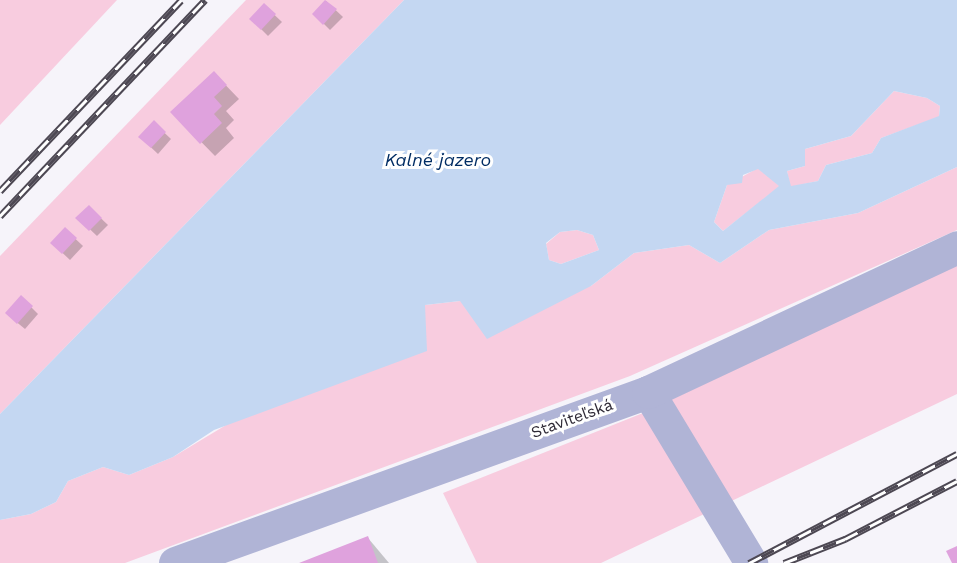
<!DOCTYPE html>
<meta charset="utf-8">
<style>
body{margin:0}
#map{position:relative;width:957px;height:563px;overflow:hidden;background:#f6f4fa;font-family:"Work Sans",sans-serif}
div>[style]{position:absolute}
.green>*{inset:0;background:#f8ccdf}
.water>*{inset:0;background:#c4d7f2}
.shadow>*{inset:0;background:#0003}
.building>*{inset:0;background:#dfa2dd}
.minor>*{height:33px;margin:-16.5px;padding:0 16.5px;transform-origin:16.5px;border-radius:16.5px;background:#b0b4d6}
.rail>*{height:7px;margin-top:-3.5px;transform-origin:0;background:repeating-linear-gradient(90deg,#fff 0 14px,#4d4853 0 28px);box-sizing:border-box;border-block:2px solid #4d4853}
span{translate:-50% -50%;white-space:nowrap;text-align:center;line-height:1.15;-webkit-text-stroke:6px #fff;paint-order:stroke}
.street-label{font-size:16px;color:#2f2a36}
.water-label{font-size:18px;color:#002c63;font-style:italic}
</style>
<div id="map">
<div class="green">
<i style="clip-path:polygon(0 0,117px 0,0 125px)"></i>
<i style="clip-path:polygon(246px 0,404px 0,0 414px,0 256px)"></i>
<i style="clip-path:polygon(894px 91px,927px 98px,940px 106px,939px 117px,881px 138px,872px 153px,826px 165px,818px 181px,790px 187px,787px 171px,805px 166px,805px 149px,851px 136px)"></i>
<i style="clip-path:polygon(957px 167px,957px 230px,630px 376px,125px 563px,0 563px,0 520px,31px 514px,56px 502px,68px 481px,103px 467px,129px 475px,173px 457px,425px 305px,591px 286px,634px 253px,689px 245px,720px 263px,769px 230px,858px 213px)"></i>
<i style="clip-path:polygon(758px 168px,780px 186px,723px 231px,714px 222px,727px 185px)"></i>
<i style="clip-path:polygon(577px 230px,593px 235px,599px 250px,561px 264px,549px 260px,546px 244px,560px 232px)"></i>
<i style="clip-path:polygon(957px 263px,957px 394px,601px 563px,477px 563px,443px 493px,643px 413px)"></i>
</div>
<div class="water">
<i style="clip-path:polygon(evenodd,404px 0,957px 0,957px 167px,858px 213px,769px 230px,720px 263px,689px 245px,634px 253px,591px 286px,487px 339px,460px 301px,425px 305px,427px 351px,214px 430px,173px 457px,129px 475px,103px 467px,68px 481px,56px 502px,31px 514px,0 520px,0 414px,404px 0,894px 91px,927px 98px,940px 106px,939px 116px,881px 138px,872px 153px,826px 165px,818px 181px,791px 186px,787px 171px,805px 166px,805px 149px,851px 136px,894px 91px,404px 0,758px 169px,779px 186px,723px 231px,714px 222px,727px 185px,742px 183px,743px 175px,758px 169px,404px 0,577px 230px,593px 235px,599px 250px,561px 264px,549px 260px,546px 243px,560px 232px,577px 230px)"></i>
</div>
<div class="shadow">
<i style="clip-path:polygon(326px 1px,343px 17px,330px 30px,314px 14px)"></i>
<i style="clip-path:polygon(264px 5px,282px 22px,268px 36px,251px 19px)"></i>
<i style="clip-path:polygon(214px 73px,239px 99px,226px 111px,234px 120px,226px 128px,234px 138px,215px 156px,172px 112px)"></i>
<i style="clip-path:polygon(154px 123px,171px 139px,158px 154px,140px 137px)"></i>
<i style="clip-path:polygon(89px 207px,108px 225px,97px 236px,78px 218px)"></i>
<i style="clip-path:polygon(65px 229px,83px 246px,70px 260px,52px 243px)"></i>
<i style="clip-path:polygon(21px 297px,38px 314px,25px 329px,14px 320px)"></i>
<i style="clip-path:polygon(368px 538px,389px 563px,303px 563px)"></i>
</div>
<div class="building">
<i style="clip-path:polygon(325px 0,337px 9px,323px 25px,312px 14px)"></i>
<i style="clip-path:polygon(264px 3px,276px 14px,261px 30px,249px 19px)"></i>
<i style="clip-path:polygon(214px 71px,227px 85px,214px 97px,222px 106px,214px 114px,222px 123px,200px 144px,170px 112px)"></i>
<i style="clip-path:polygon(154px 120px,166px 132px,151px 148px,138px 137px)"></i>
<i style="clip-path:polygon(89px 205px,102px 218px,89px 231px,75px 218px)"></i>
<i style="clip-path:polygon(65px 227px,77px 238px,62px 254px,50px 243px)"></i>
<i style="clip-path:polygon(21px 295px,33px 306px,17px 324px,5px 313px)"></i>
<i style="clip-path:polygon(368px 536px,378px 563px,299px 563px)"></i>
<i style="clip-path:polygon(957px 546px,957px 563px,952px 563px,946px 551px)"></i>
</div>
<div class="minor">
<i style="left:648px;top:392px;width:200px;rotate:58.9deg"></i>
<i style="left:175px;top:563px;width:503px;rotate:-19.88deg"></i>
<i style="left:648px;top:392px;width:341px;rotate:-25.1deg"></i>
</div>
<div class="rail">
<i style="left:0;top:191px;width:263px;rotate:-46.5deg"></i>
<i style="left:0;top:216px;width:298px;rotate:-46.5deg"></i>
<i style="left:749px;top:563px;width:235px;rotate:-27.7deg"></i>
<i style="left:784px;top:563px;width:66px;rotate:-21.5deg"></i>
<i style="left:845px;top:539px;width:126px;rotate:-27.4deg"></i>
</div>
<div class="street-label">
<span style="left:572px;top:419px;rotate:-20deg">Staviteľská</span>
</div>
<div class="water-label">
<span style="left:438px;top:160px">Kalné jazero</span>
</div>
</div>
